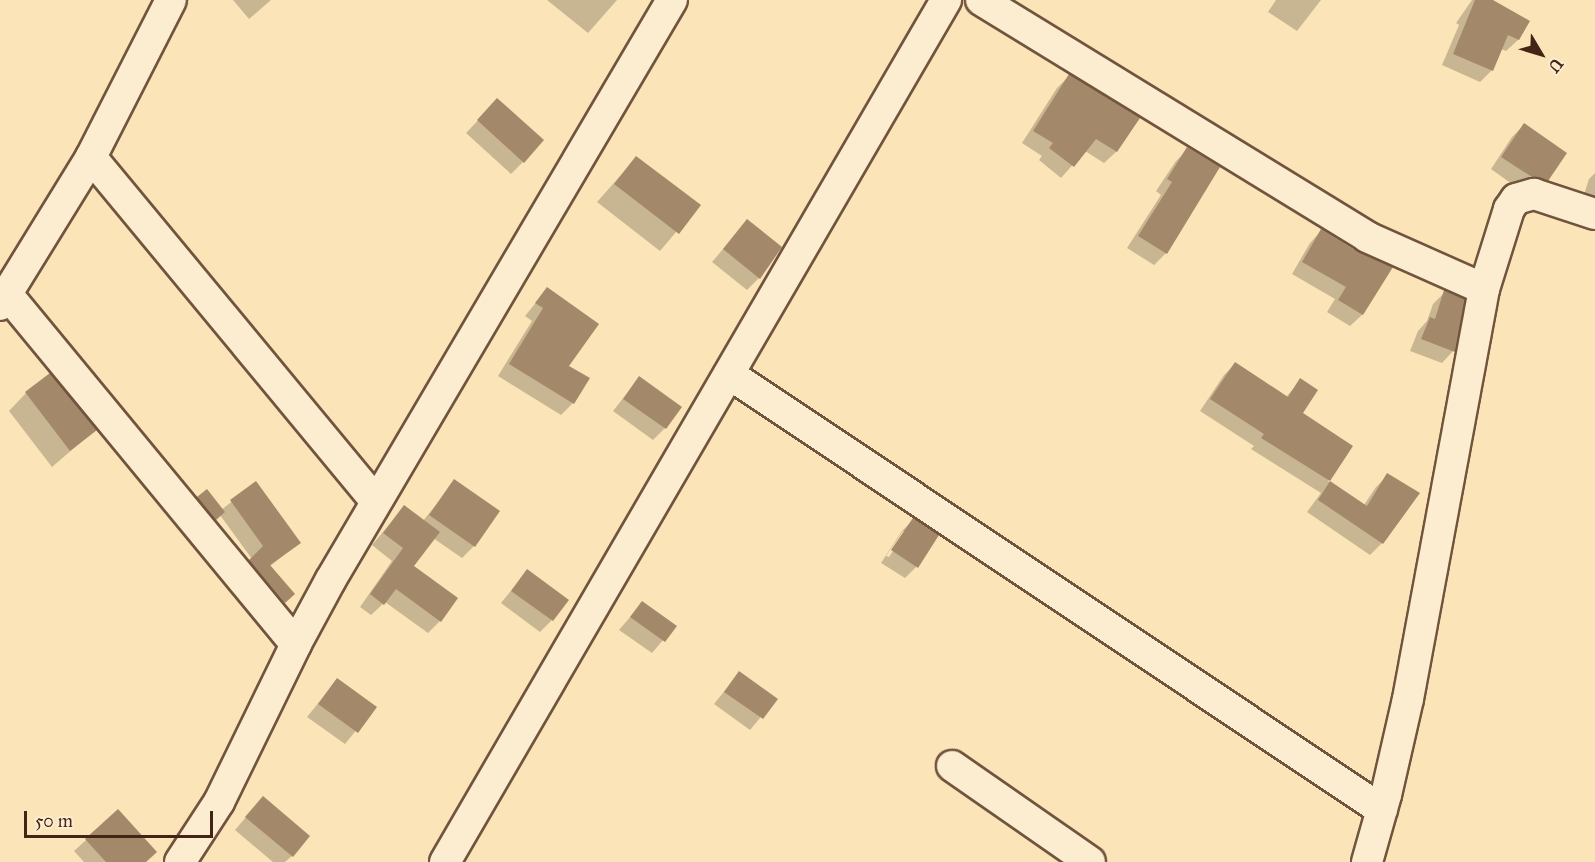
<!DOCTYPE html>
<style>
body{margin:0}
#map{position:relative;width:1595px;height:862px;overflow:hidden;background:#fbe4b7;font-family:"IM FELL Great Primer",serif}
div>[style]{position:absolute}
.shadow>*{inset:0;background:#0003}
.building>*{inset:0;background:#a3886a}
.roads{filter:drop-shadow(2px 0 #71543e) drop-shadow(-2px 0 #71543e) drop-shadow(0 2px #71543e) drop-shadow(0 -2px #71543e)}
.minor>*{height:30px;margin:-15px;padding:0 15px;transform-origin:15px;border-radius:15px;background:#fcedd0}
span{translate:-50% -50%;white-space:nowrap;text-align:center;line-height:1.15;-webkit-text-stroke:4.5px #fcedd0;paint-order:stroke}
.north{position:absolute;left:1511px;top:24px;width:60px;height:60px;-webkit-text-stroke:4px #fcedd0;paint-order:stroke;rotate:128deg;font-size:16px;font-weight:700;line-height:24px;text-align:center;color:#432416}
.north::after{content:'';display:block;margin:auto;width:21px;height:27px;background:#432416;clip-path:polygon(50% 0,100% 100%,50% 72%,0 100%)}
.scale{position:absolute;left:24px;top:811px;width:189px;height:27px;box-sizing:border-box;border:3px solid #432416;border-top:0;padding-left:8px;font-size:18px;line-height:21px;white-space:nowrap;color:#432416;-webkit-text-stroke:4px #fcedd0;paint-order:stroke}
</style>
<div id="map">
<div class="shadow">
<i style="clip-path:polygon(233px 0,271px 0,249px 19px)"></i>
<i style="clip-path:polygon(547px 0,617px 0,588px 33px)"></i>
<i style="clip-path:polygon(1276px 0,1321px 0,1297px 31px,1268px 12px)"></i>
<i style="clip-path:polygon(1472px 0,1490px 0,1528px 22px,1518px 40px,1506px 51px,1501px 49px,1492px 70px,1480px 82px,1442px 65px,1459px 25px,1456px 23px)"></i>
<i style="clip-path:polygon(1069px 76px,1138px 118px,1116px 152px,1104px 163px,1085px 151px,1061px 178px,1039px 160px,1042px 156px,1022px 143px,1057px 88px)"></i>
<i style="clip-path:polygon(486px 112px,523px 162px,511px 174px,466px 133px)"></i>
<i style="clip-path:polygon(1524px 125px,1547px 180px,1535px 192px,1519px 189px,1491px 169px,1512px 137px)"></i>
<i style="clip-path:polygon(1188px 149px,1166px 253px,1154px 265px,1127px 248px,1161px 195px,1156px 191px,1176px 161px)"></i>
<i style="clip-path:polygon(636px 158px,699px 205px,660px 251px,597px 202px)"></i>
<i style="clip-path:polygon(1595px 173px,1595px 212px,1580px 207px,1589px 179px)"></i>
<i style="clip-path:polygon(747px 221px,759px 278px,747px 290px,712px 262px)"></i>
<i style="clip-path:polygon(1321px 231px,1357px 253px,1391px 268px,1362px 315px,1350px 326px,1327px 312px,1335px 299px,1292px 274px,1310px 243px)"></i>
<i style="clip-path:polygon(547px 289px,573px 403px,561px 415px,498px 376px,532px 321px,525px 316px)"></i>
<i style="clip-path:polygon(1445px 292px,1453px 351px,1442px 363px,1410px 351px,1418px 331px,1427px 321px,1433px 304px)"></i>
<i style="clip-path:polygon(1235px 364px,1286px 397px,1301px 380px,1301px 413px,1351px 447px,1328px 481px,1364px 505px,1376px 487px,1388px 475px,1382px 543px,1370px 555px,1307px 512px,1321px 493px,1251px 449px,1254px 446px,1200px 411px,1224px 375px)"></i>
<i style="clip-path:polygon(639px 378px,665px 428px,653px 440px,613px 411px)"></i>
<i style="clip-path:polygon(26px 393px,95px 430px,52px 467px,9px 411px)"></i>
<i style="clip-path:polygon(455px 481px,474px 546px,462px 558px,433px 538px,411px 567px,440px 621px,428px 633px,385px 602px,371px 615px,360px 607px,392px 561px,372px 545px,404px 507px,423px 521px)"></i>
<i style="clip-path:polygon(256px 483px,299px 543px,269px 567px,293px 594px,281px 605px,238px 573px,252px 559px,220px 515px,209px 524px,192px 503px,198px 498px,221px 510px)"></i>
<i style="clip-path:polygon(evenodd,913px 520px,916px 567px,905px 578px,881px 563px,902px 531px,913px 520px,903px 531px,906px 531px,889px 557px,886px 556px,903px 531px)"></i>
<i style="clip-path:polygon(527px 571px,552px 620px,540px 632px,501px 603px)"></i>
<i style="clip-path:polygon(642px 603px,675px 626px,652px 653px,619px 630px)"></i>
<i style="clip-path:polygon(739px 673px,776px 699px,750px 730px,714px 704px)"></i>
<i style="clip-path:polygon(337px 680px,375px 707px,345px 744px,307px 717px)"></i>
<i style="clip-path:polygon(252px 810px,292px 856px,285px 862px,273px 862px,235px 830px)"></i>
<i style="clip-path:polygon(118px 811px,145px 862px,84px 862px,74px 851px)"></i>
</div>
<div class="building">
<i style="clip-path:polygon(1475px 0,1493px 0,1530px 21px,1519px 40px,1508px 35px,1493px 71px,1453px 54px)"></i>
<i style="clip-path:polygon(1069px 74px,1140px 118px,1117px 152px,1096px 139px,1074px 167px,1049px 148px,1053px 143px,1033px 131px)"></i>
<i style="clip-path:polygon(497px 98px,544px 140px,524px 163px,477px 120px)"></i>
<i style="clip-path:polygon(1524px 123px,1567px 153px,1548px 181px,1532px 177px,1501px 157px)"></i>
<i style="clip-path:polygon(1187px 147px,1220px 167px,1167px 254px,1138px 236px,1172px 182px,1167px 179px)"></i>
<i style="clip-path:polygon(636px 156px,701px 205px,679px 234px,614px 184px)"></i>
<i style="clip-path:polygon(747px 219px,782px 247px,760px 279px,723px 249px)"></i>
<i style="clip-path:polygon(1321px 229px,1358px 252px,1393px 267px,1363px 315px,1338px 300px,1346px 287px,1302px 262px)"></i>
<i style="clip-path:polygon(547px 287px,599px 324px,569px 366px,590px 378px,574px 404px,509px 364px,543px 308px,535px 303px)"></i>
<i style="clip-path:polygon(1444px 290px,1465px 299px,1455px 352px,1421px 339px,1430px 317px,1435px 319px)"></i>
<i style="clip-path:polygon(1235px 362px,1288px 397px,1300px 378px,1318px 390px,1303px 413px,1353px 446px,1330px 481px,1261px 438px,1264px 434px,1210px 399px)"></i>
<i style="clip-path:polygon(50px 373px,97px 430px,70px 451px,25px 392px)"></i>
<i style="clip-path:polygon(639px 376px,682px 407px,666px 429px,623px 399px)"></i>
<i style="clip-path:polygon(1387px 473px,1420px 493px,1383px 544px,1318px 500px,1330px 481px,1367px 506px)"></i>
<i style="clip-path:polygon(454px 479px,500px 511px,475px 547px,429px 515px)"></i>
<i style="clip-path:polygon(256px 481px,301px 543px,270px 565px,295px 594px,285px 603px,249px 560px,263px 546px,230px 500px)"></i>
<i style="clip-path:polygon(207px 489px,225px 512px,216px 520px,197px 497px)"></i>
<i style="clip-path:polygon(404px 505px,440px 532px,414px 566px,458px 598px,441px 622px,396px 589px,384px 605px,370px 594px,403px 548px,383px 533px)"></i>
<i style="clip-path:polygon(913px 518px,939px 535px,918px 568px,891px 550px)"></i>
<i style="clip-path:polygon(527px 569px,569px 600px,553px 621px,511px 591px)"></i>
<i style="clip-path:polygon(642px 601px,677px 626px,665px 642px,630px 617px)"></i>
<i style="clip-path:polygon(739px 671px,778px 699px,763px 719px,724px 692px)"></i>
<i style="clip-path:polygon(337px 678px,377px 707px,358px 733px,318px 704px)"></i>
<i style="clip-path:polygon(263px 796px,310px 836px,293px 857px,245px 817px)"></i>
<i style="clip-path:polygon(118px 809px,157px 852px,146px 862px,106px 862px,85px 839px)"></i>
</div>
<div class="roads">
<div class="minor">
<i style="left:981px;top:0;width:453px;rotate:31.5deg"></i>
<i style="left:1367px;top:237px;width:128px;rotate:24deg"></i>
<i style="left:1484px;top:289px;width:84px;rotate:-72.6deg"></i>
<i style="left:1509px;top:209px;width:12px;rotate:-55deg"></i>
<i style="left:1516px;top:199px;width:19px;rotate:-16deg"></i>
<i style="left:1534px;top:194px;width:64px;rotate:18.2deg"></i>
<i style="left:91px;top:157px;width:447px;rotate:50.4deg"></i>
<i style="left:7px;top:294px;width:454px;rotate:50.5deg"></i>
<i style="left:0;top:305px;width:174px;rotate:-58.4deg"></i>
<i style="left:91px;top:157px;width:176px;rotate:-63deg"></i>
<i style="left:729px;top:374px;width:785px;rotate:33.73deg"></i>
<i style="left:952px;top:766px;width:168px;rotate:34.8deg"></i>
<i style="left:180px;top:862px;width:72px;rotate:-57deg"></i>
<i style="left:219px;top:802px;width:176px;rotate:-64deg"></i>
<i style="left:296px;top:644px;width:72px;rotate:-61.6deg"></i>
<i style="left:330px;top:581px;width:674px;rotate:-59.52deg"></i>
<i style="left:445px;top:862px;width:997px;rotate:-59.83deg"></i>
<i style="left:1367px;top:862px;width:70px;rotate:-74.2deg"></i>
<i style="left:1386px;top:795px;width:98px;rotate:-77.1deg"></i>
<i style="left:1408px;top:699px;width:417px;rotate:-79.5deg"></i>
</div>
</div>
<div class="north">U</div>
<div class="scale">50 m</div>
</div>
